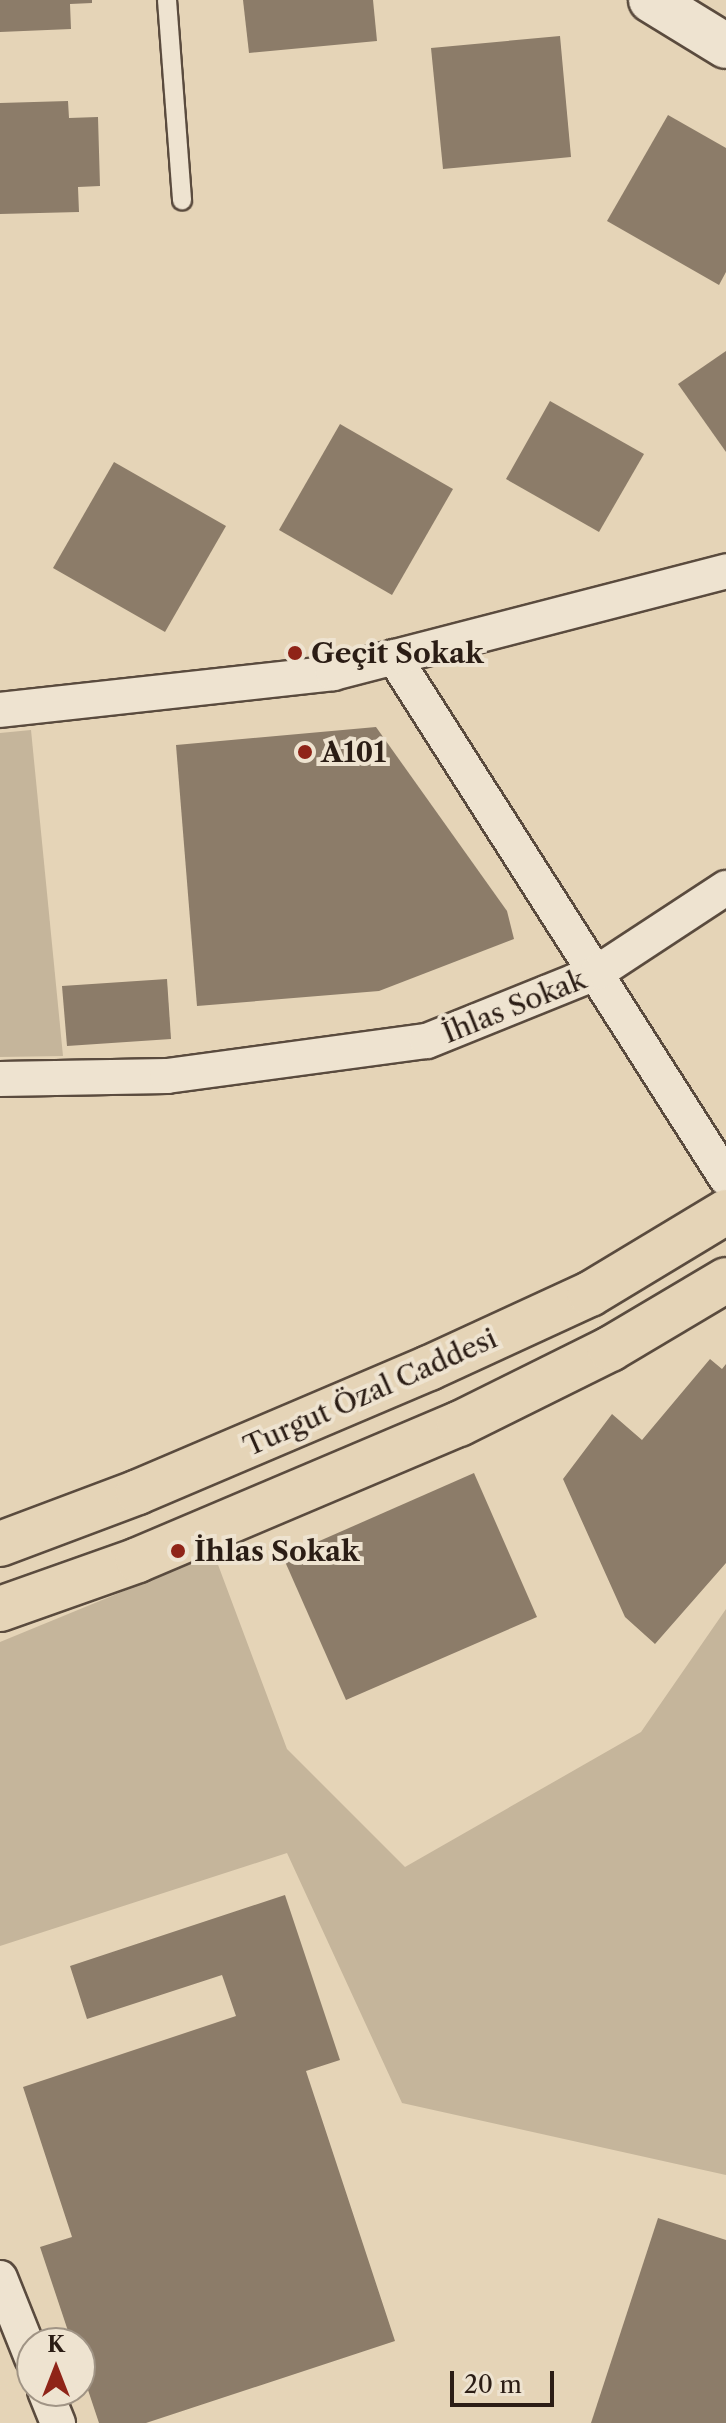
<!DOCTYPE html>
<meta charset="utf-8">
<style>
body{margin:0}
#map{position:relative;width:726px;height:2423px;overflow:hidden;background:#e5d4b7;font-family:"Libre Caslon Text",serif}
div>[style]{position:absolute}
.green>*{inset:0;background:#c5b59b}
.building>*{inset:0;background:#8c7c69}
.roads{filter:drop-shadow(2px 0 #5a4b3e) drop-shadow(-2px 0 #5a4b3e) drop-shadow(0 2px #5a4b3e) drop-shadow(0 -2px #5a4b3e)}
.service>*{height:18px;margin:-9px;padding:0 9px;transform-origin:9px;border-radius:9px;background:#eee3d0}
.minor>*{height:34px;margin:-17px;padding:0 17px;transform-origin:17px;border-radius:17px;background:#eee3d0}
.tertiary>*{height:44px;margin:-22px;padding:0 22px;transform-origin:22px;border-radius:22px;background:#eee3d0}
.primary>*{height:44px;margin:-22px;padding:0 22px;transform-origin:22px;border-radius:22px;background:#e5d4b7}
.dots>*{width:22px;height:22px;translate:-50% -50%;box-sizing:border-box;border:4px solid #eee3d0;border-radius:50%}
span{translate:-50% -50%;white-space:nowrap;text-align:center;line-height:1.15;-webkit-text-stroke:8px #eee3d0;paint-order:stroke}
.poi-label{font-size:28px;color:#2b1d15;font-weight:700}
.left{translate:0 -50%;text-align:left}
.street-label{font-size:28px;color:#2b1d15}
.north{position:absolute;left:16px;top:2327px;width:80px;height:80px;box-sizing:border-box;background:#eee3d0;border:2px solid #a09485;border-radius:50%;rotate:0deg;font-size:22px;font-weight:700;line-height:32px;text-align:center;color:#2b1d15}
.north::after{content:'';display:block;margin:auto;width:28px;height:36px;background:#8f2418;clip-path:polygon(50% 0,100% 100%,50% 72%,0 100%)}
.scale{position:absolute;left:450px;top:2371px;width:104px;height:36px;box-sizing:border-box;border:4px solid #2b1d15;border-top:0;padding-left:10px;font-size:24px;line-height:28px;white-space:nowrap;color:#2b1d15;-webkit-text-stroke:6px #eee3d0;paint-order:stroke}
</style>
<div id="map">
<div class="green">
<i style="clip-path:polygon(31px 730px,63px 1056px,0 1057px,0 733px)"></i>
<i style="clip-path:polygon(214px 1554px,287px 1749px,405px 1867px,641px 1732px,726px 1609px,726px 2175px,402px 2103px,287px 1853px,0 1946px,0 1642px)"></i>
</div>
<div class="building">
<i style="clip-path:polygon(0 0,92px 0,92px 3px,70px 4px,71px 29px,0 32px)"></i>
<i style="clip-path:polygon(243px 0,373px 0,377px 41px,249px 53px)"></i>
<i style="clip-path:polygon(560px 36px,571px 157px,443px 169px,431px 48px)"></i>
<i style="clip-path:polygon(68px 101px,69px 118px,98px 117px,100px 186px,78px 187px,79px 212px,0 214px,0 103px)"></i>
<i style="clip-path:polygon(668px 115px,726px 148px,726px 272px,719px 285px,607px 221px)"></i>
<i style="clip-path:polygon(726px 351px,726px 452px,678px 384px)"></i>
<i style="clip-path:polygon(550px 401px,644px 454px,599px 532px,506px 479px)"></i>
<i style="clip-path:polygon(340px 424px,453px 489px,392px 595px,279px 530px)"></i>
<i style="clip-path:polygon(114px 462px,226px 526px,165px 632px,53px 568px)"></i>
<i style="clip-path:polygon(376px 727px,507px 911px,514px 939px,379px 991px,197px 1006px,176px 745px)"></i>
<i style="clip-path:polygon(167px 979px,171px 1039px,67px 1046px,62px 986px)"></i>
<i style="clip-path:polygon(710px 1359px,722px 1369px,726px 1364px,726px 1563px,655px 1644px,625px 1617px,563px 1479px,612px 1414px,642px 1440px)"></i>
<i style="clip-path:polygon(474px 1473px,537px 1617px,346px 1700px,283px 1557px)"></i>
<i style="clip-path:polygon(285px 1895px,340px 2060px,306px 2071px,395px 2341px,146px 2423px,99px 2423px,80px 2366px,80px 2343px,72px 2343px,40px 2247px,72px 2237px,23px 2087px,236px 2016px,222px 1975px,87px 2019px,70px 1966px)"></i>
<i style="clip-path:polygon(658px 2218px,726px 2240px,726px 2423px,591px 2423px)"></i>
</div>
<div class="roads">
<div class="service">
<i style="left:167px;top:0;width:201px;rotate:85.7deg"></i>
</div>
<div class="minor">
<i style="left:394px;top:657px;width:618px;rotate:57.49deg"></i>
<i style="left:0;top:710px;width:335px;rotate:-6.3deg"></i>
<i style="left:333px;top:673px;width:406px;rotate:-14.5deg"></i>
<i style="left:0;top:1079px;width:167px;rotate:-1deg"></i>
<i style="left:167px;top:1076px;width:262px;rotate:-7.7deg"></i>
<i style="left:427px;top:1041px;width:184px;rotate:-22deg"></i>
<i style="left:598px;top:972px;width:153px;rotate:-33.3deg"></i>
<i style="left:0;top:2278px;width:86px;rotate:68.2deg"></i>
<i style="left:45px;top:2391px;width:35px;rotate:68deg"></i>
</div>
<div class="tertiary">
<i style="left:651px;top:0;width:88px;rotate:31.5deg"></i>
</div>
<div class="primary">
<i style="left:0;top:1544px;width:147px;rotate:-20.6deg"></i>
<i style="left:138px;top:1492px;width:316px;rotate:-23.1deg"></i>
<i style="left:429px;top:1368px;width:177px;rotate:-24.7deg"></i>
<i style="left:590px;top:1294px;width:159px;rotate:-31.1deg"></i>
<i style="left:0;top:1609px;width:146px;rotate:-19.5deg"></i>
<i style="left:138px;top:1560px;width:349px;rotate:-23deg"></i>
<i style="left:459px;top:1424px;width:169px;rotate:-26.4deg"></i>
<i style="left:610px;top:1349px;width:135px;rotate:-30.7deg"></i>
</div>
</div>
<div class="dots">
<i style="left:295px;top:653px;background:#8f2418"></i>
<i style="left:305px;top:752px;background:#8f2418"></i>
<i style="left:178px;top:1551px;background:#8f2418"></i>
</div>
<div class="poi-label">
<span class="left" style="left:311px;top:653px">Geçit Sokak</span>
<span class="left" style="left:321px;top:752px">A101</span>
<span class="left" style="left:194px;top:1551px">İhlas Sokak</span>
</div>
<div class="street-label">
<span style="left:514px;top:1006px;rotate:-22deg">İhlas Sokak</span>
<span style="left:370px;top:1392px;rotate:-24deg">Turgut Özal Caddesi</span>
</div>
<div class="north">K</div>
<div class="scale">20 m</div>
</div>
